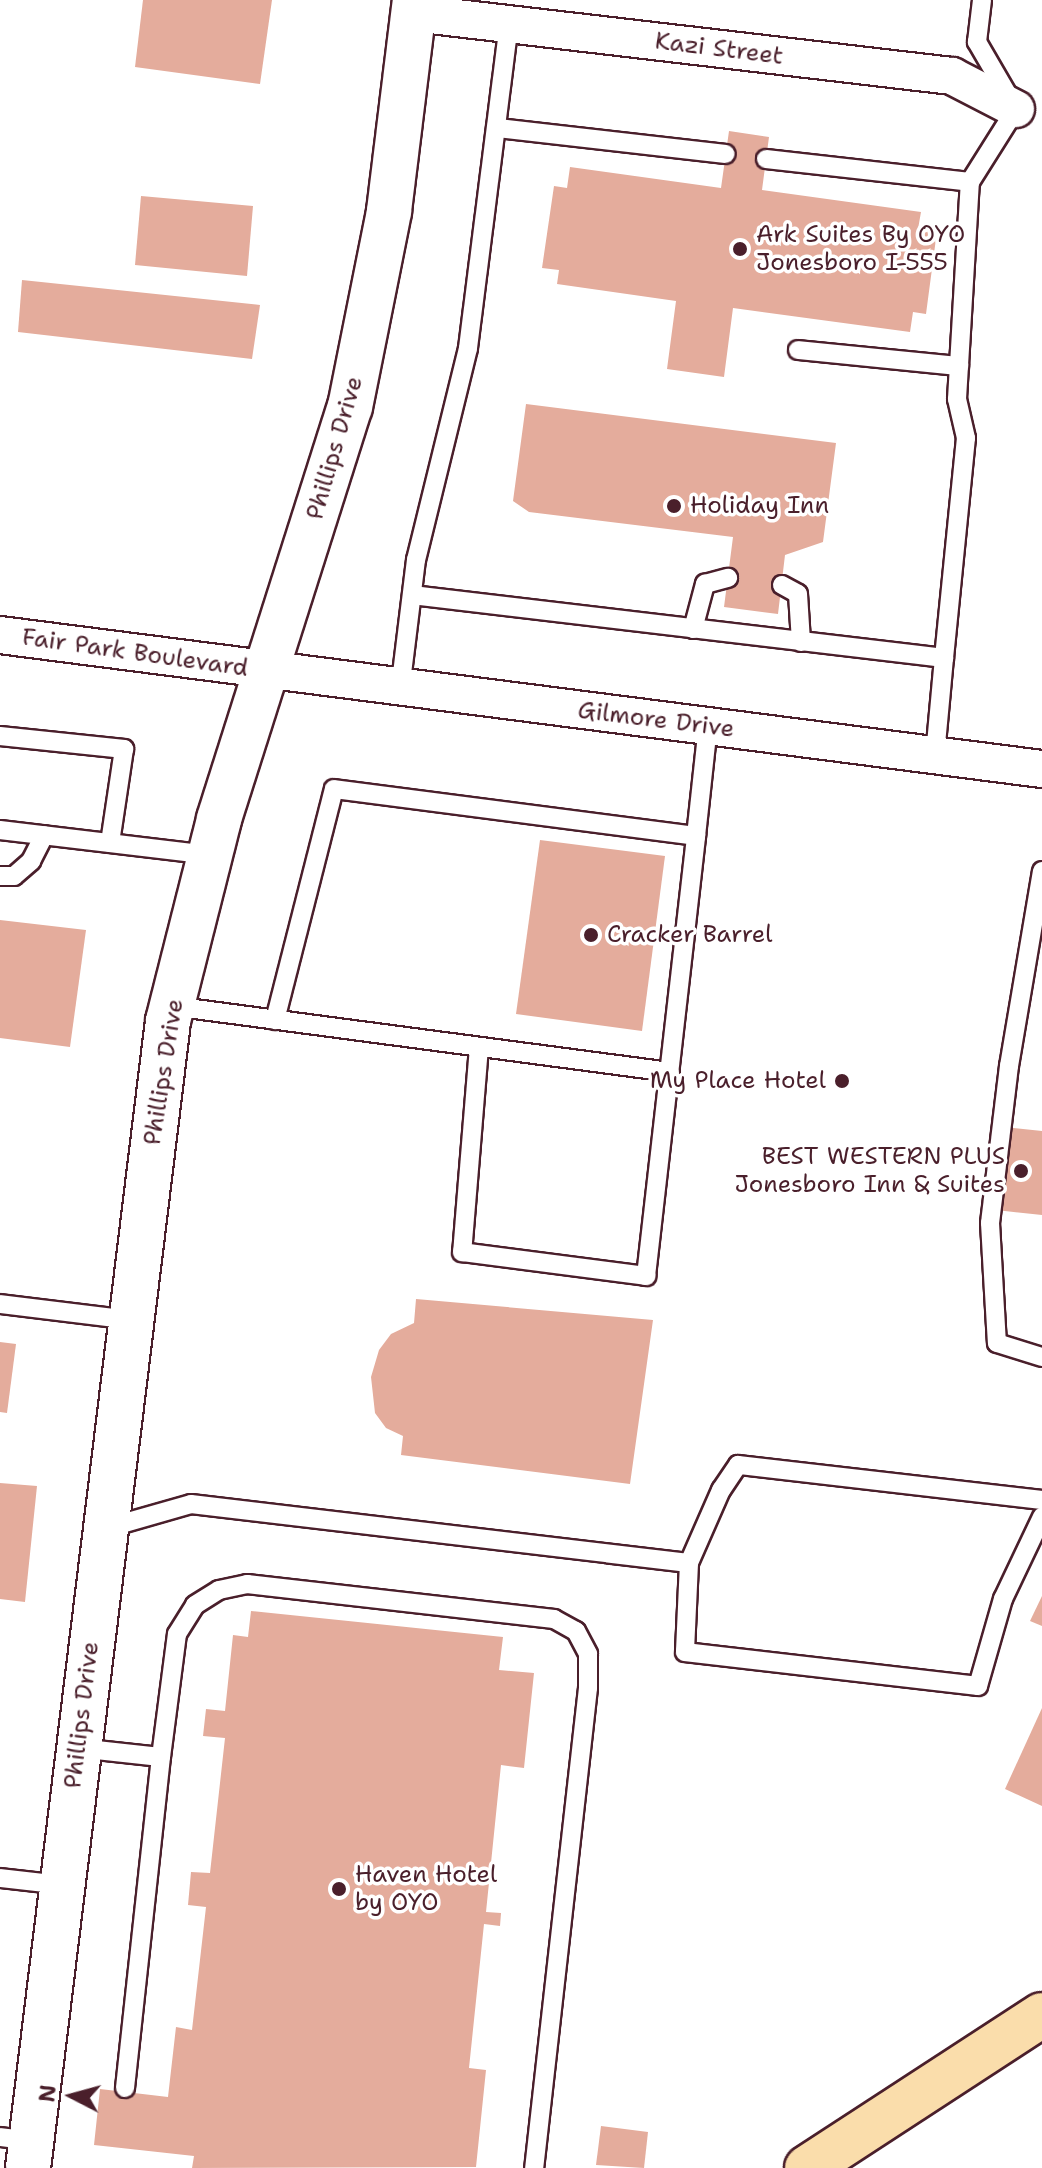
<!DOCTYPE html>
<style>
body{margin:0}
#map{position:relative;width:1042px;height:2168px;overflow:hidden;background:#fff;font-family:"Shantell Sans",sans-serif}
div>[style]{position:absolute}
.building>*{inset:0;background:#e4ac9c}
.roads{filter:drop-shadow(2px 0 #4a1f2b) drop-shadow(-2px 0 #4a1f2b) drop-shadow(0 2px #4a1f2b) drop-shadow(0 -2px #4a1f2b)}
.service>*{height:18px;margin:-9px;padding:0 9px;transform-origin:9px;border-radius:9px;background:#fff}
.minor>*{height:36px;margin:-18px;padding:0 18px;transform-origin:18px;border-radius:18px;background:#fff}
.tertiary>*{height:44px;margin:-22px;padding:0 22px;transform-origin:22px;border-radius:22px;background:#fff}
.motorway>*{height:44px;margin:-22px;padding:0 22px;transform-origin:22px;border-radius:22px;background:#faddab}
.dots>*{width:22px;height:22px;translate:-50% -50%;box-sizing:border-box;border:4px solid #fff;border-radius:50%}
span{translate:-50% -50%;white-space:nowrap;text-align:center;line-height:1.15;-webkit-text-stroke:7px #fff;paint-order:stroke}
.street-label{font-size:24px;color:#4a1f2b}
.poi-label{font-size:24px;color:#4a1f2b}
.left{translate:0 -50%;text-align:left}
.right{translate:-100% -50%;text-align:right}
.north{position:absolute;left:32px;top:2056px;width:80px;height:80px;-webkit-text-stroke:6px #fff;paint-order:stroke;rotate:276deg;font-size:22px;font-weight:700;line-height:32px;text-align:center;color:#4a1f2b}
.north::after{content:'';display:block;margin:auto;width:28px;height:36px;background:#4a1f2b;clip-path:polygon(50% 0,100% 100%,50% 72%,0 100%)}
</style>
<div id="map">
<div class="building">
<i style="clip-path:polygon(143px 0,272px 0,260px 84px,135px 67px)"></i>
<i style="clip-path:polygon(729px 131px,769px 137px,762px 190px,921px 212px,918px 229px,937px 231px,926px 314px,913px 312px,910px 332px,733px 308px,724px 377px,667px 369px,676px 301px,557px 284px,559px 270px,542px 268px,554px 186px,567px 188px,570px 167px,721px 188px)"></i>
<i style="clip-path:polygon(141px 196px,253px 206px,247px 276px,135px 265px)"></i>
<i style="clip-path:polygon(22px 280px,260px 305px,252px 359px,18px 332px)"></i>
<i style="clip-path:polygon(526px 404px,836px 443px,823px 542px,785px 555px,778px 614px,724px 607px,733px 537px,529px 512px,513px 501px)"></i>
<i style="clip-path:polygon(540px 840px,665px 856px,642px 1031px,516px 1014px)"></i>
<i style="clip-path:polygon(0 920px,86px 930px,70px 1047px,0 1038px)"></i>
<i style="clip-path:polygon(1005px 1127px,1042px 1131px,1042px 1215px,996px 1210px)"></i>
<i style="clip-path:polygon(416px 1299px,653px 1320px,630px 1484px,401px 1455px,403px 1436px,386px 1428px,375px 1413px,371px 1377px,379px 1350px,391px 1334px,414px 1323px)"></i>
<i style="clip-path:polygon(0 1342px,16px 1344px,7px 1413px,0 1412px)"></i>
<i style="clip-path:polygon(0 1483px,37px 1486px,25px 1602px,0 1599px)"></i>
<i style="clip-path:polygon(1042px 1596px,1042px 1626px,1030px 1621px)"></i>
<i style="clip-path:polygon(251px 1611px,503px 1637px,499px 1670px,534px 1673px,524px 1768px,501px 1765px,486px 1912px,501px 1913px,500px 1926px,484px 1924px,469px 2068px,486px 2070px,476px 2167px,192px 2168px,194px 2156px,94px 2145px,100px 2089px,168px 2097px,176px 2027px,192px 2030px,206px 1907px,188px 1905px,191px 1872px,210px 1873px,225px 1738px,203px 1736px,206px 1709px,225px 1711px,233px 1635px,248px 1637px)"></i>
<i style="clip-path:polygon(1042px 1708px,1042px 1806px,1005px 1789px)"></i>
<i style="clip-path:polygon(601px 2126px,648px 2132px,644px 2168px,596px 2165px)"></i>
</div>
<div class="roads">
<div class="service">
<i style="left:498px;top:128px;width:229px;rotate:6.5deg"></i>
<i style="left:766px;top:159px;width:205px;rotate:6.4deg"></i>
<i style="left:798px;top:350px;width:162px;rotate:5.7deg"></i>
<i style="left:782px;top:585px;width:18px;rotate:29deg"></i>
<i style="left:798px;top:594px;width:48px;rotate:86.4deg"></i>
<i style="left:412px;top:595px;width:536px;rotate:6.75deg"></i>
<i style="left:944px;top:658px;width:97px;rotate:95.3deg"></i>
<i style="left:693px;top:629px;width:47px;rotate:-75.1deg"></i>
<i style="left:705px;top:584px;width:24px;rotate:-15deg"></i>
<i style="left:944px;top:658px;width:221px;rotate:-84.3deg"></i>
<i style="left:966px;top:438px;width:40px;rotate:-103deg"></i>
<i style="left:957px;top:399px;width:217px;rotate:-86.6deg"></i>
<i style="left:970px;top:182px;width:86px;rotate:-57.8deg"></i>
<i style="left:1016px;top:109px;width:78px;rotate:-120.2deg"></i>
<i style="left:977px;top:42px;width:42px;rotate:-83.2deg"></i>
<i style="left:400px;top:690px;width:131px;rotate:-83deg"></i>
<i style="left:416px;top:560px;width:218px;rotate:-76.2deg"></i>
<i style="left:468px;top:348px;width:327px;rotate:-82.8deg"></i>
<i style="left:0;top:736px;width:125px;rotate:6deg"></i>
<i style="left:124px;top:749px;width:95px;rotate:98.5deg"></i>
<i style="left:0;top:830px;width:210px;rotate:6.8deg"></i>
<i style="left:1042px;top:871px;width:198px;rotate:99.6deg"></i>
<i style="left:1009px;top:1066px;width:158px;rotate:96.9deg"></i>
<i style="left:990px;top:1223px;width:120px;rotate:86.7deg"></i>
<i style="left:997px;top:1343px;width:47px;rotate:17.3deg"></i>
<i style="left:0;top:876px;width:14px"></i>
<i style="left:14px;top:876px;width:23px;rotate:-41deg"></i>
<i style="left:31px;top:861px;width:29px;rotate:-63deg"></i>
<i style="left:172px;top:1006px;width:502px;rotate:7.55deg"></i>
<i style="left:275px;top:1020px;width:238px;rotate:-75.7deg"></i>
<i style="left:334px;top:789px;width:365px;rotate:7.4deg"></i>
<i style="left:696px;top:836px;width:111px;rotate:-83.8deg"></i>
<i style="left:479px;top:1047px;width:206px;rotate:94.7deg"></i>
<i style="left:462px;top:1252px;width:186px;rotate:7.4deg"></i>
<i style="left:646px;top:1276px;width:443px;rotate:-83.5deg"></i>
<i style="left:0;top:1304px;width:132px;rotate:7deg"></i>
<i style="left:1042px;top:1500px;width:306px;rotate:-173.4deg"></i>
<i style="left:738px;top:1465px;width:30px;rotate:124deg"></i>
<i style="left:721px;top:1490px;width:80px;rotate:113.7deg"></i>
<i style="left:689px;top:1563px;width:89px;rotate:92.6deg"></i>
<i style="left:685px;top:1652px;width:295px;rotate:6.6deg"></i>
<i style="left:978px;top:1686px;width:91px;rotate:-74deg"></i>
<i style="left:1003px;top:1599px;width:91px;rotate:-64.6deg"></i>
<i style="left:107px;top:1528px;width:87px;rotate:-15.9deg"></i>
<i style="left:191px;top:1504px;width:501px;rotate:6.76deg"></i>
<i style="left:78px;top:1748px;width:83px;rotate:6.2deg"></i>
<i style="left:161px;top:1757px;width:124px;rotate:-82.6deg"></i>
<i style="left:177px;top:1634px;width:34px;rotate:-58deg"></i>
<i style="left:195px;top:1605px;width:28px;rotate:-32deg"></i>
<i style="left:219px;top:1590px;width:29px;rotate:-12deg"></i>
<i style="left:247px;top:1584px;width:309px;rotate:6.5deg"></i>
<i style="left:554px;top:1619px;width:25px;rotate:29deg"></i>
<i style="left:576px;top:1631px;width:26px;rotate:62deg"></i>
<i style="left:588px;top:1654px;width:34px;rotate:90deg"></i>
<i style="left:588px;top:1688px;width:483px;rotate:96.4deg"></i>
<i style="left:0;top:1878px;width:61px;rotate:6.5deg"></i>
<i style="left:125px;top:2088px;width:333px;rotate:-83.8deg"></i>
<i style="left:0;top:2137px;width:32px;rotate:7deg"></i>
</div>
<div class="minor">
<i style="left:414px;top:13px;width:542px;rotate:6.68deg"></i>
<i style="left:952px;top:76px;width:72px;rotate:27.3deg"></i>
<i style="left:0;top:635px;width:1051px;rotate:7.33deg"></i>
</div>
<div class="tertiary">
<i style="left:28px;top:2168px;width:1156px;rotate:-83.04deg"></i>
<i style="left:168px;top:1021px;width:208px;rotate:-75.8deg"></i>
<i style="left:219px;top:819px;width:432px;rotate:-72.4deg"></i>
<i style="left:350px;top:407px;width:200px;rotate:-78.7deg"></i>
<i style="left:389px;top:211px;width:213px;rotate:-83deg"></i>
</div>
<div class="motorway">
<i style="left:807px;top:2168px;width:280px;rotate:-33.1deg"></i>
</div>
</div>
<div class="dots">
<i style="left:740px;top:249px;background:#4a1f2b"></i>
<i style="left:674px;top:506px;background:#4a1f2b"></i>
<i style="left:591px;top:935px;background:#4a1f2b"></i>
<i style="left:842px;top:1081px;background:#4a1f2b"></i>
<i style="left:1021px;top:1171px;background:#4a1f2b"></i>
<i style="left:339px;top:1889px;background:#4a1f2b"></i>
</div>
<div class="street-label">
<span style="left:719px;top:49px;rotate:7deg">Kazi Street</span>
<span style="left:335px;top:448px;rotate:-74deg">Phillips Drive</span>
<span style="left:135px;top:653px;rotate:8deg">Fair Park Boulevard</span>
<span style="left:656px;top:720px;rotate:7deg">Gilmore Drive</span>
<span style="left:164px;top:1072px;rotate:-81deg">Phillips Drive</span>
<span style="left:82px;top:1715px;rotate:-83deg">Phillips Drive</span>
</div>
<div class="poi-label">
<span class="left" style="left:756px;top:249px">Ark Suites By OYO<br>Jonesboro I-555</span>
<span class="left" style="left:690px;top:506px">Holiday Inn</span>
<span class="left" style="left:607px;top:935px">Cracker Barrel</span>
<span class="right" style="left:826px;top:1081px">My Place Hotel</span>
<span class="right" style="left:1005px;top:1171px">BEST WESTERN PLUS<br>Jonesboro Inn &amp; Suites</span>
<span class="left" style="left:355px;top:1889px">Haven Hotel<br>by OYO</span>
</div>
<div class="north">N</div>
</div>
